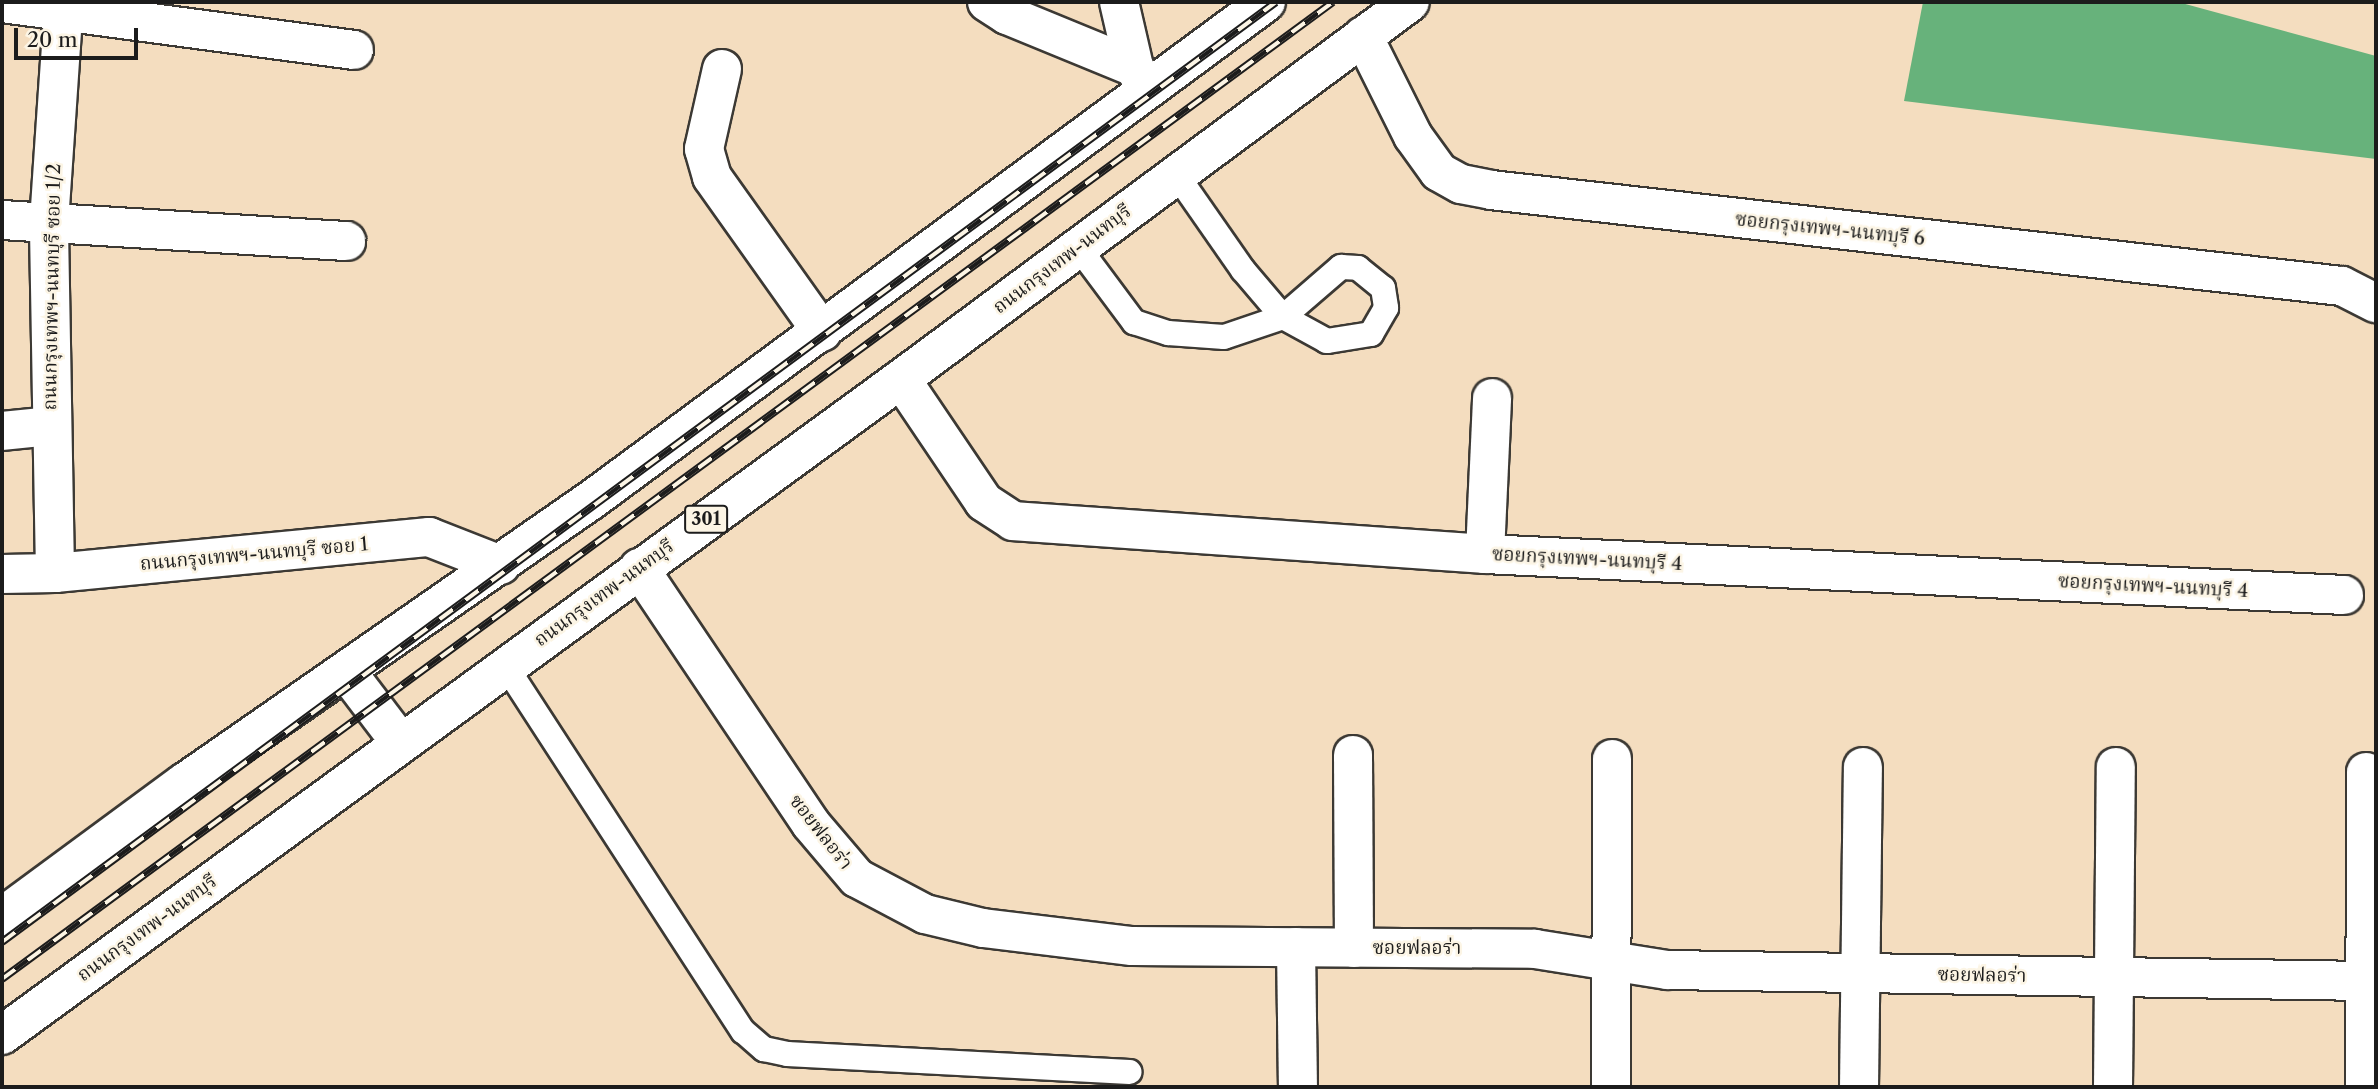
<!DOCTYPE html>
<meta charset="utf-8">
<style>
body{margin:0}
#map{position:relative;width:2378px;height:1089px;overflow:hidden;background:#f4ddbf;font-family:"Libre Caslon Text","Noto Serif Thai",serif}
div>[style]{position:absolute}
.forest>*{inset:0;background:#67b27b}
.roads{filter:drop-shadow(2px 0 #3c3934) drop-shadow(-2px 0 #3c3934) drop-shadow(0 2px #3c3934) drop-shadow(0 -2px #3c3934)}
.lane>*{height:24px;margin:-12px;padding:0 12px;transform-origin:12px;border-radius:12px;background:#fff}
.street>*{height:38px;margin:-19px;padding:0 19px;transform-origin:19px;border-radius:19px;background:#fff}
.primary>*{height:38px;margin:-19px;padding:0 19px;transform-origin:19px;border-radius:19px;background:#fff}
.rail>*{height:8px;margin-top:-4px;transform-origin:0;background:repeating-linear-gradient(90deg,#fcf5e5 0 16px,#1c1c1c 0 32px);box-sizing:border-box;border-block:2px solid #1c1c1c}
span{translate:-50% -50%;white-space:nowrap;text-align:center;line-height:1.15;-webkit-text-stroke:5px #fcf5e5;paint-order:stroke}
.shield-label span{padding:2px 5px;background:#fcf5e5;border:2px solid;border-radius:5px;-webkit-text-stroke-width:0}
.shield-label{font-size:18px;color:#1c1c1c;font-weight:700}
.street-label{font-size:19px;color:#1c1c1c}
.frame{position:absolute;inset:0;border:4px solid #1c1c1c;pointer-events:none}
.scale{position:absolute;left:14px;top:28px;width:124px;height:32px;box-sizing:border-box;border:4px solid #1c1c1c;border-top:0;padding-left:9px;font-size:21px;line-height:24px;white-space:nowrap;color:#1c1c1c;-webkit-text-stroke:5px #fcf5e5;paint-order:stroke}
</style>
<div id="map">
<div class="forest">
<i style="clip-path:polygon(1923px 2px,2178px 2px,2376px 56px,2376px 159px,1904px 101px)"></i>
</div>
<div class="roads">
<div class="lane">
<i style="left:1078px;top:247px;width:94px;rotate:53.3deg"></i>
<i style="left:1134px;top:322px;width:36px;rotate:18deg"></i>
<i style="left:1168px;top:333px;width:56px;rotate:4.1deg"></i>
<i style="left:1224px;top:337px;width:62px;rotate:-18.7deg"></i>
<i style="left:1283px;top:317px;width:77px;rotate:-40.8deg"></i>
<i style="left:1341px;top:267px;width:17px;rotate:3deg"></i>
<i style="left:1358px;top:268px;width:32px;rotate:39deg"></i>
<i style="left:1383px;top:288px;width:20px;rotate:81deg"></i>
<i style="left:1386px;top:308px;width:30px;rotate:120deg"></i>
<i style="left:1371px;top:334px;width:45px;rotate:171deg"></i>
<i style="left:1327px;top:341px;width:50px;rotate:-151.4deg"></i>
<i style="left:1283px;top:317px;width:62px;rotate:-130.4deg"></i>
<i style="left:1243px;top:270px;width:117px;rotate:-124.9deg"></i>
<i style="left:505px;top:665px;width:437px;rotate:57deg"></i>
<i style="left:743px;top:1031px;width:28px;rotate:41deg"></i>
<i style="left:764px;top:1049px;width:24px;rotate:12deg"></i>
<i style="left:787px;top:1054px;width:343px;rotate:3deg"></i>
</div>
<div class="street">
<i style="left:987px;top:2px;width:24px;rotate:33deg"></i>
<i style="left:1007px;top:15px;width:137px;rotate:22.3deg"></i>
<i style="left:1119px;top:2px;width:67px;rotate:77deg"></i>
<i style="left:1134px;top:67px;width:17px;rotate:59deg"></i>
<i style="left:2px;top:3px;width:355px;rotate:7.6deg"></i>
<i style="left:1363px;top:36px;width:112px;rotate:63.4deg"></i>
<i style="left:1413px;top:136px;width:44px;rotate:54.2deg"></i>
<i style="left:1439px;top:172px;width:25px;rotate:29deg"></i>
<i style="left:1461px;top:184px;width:31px;rotate:11deg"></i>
<i style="left:1491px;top:190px;width:856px;rotate:6.44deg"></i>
<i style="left:2342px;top:286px;width:38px;rotate:27deg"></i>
<i style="left:722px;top:69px;width:82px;rotate:102.7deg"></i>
<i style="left:704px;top:149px;width:29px;rotate:74deg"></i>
<i style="left:712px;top:177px;width:190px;rotate:54.6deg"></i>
<i style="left:2px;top:220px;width:345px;rotate:3.5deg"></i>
<i style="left:901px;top:379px;width:148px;rotate:56deg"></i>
<i style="left:984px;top:502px;width:35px;rotate:33deg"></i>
<i style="left:1013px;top:521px;width:473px;rotate:4deg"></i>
<i style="left:1485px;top:554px;width:860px;rotate:2.73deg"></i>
<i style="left:2px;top:431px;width:49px;rotate:-5.8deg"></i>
<i style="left:1485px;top:554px;width:156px;rotate:-87.4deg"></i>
<i style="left:639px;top:568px;width:308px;rotate:56.1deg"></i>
<i style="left:811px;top:824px;width:71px;rotate:49.6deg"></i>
<i style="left:857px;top:878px;width:77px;rotate:27.9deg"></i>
<i style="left:925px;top:914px;width:60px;rotate:13.6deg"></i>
<i style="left:983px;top:928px;width:150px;rotate:6.9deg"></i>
<i style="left:1132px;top:946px;width:403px;rotate:0.4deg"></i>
<i style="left:1535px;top:949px;width:134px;rotate:9deg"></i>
<i style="left:1667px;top:970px;width:698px;rotate:0.9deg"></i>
<i style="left:55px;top:573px;width:351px;rotate:-91deg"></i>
<i style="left:49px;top:222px;width:221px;rotate:-86.1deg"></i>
<i style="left:2px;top:574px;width:53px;rotate:-1.1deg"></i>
<i style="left:55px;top:573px;width:376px;rotate:-5.5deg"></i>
<i style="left:429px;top:537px;width:77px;rotate:21.3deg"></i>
<i style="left:1353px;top:755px;width:193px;rotate:89.7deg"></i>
<i style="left:1296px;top:947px;width:140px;rotate:89.2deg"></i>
<i style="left:1611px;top:1087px;width:328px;rotate:-89.8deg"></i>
<i style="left:1859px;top:1087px;width:320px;rotate:-89.3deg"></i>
<i style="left:2113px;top:1087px;width:320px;rotate:-89.5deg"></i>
<i style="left:2365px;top:1087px;width:315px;rotate:-89.8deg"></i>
</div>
<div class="primary">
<i style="left:346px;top:671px;width:89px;rotate:52.7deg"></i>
<i style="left:2px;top:917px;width:226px;rotate:-36.4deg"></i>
<i style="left:184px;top:783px;width:494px;rotate:-34.8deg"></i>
<i style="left:590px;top:501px;width:840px;rotate:-36.43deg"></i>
<i style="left:2px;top:1035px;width:1113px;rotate:-36.12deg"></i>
<i style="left:901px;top:379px;width:633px;rotate:-36.53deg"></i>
</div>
</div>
<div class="rail">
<i style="left:2px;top:942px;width:1583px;rotate:-36.42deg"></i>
<i style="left:2px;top:979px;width:1651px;rotate:-36.28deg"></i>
</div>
<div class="shield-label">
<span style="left:706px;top:519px">301</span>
</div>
<div class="street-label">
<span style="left:1830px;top:229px;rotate:6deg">ซอยกรุงเทพฯ-นนทบุรี 6</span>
<span style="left:1062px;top:259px;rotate:-37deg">ถนนกรุงเทพ-นนทบุรี</span>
<span style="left:52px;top:287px;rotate:-89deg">ถนนกรุงเทพฯ-นนทบุรี ซอย 1/2</span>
<span style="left:254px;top:554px;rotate:-5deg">ถนนกรุงเทพฯ-นนทบุรี ซอย 1</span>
<span style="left:1587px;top:559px;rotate:3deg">ซอยกรุงเทพฯ-นนทบุรี 4</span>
<span style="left:2153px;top:586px;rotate:3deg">ซอยกรุงเทพฯ-นนทบุรี 4</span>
<span style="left:604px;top:593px;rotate:-36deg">ถนนกรุงเทพ-นนทบุรี</span>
<span style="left:821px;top:832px;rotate:52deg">ซอยฟลอร่า</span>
<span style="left:147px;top:928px;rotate:-36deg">ถนนกรุงเทพ-นนทบุรี</span>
<span style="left:1417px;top:948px">ซอยฟลอร่า</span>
<span style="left:1982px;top:975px;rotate:1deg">ซอยฟลอร่า</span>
</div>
<div class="frame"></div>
<div class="scale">20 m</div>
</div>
